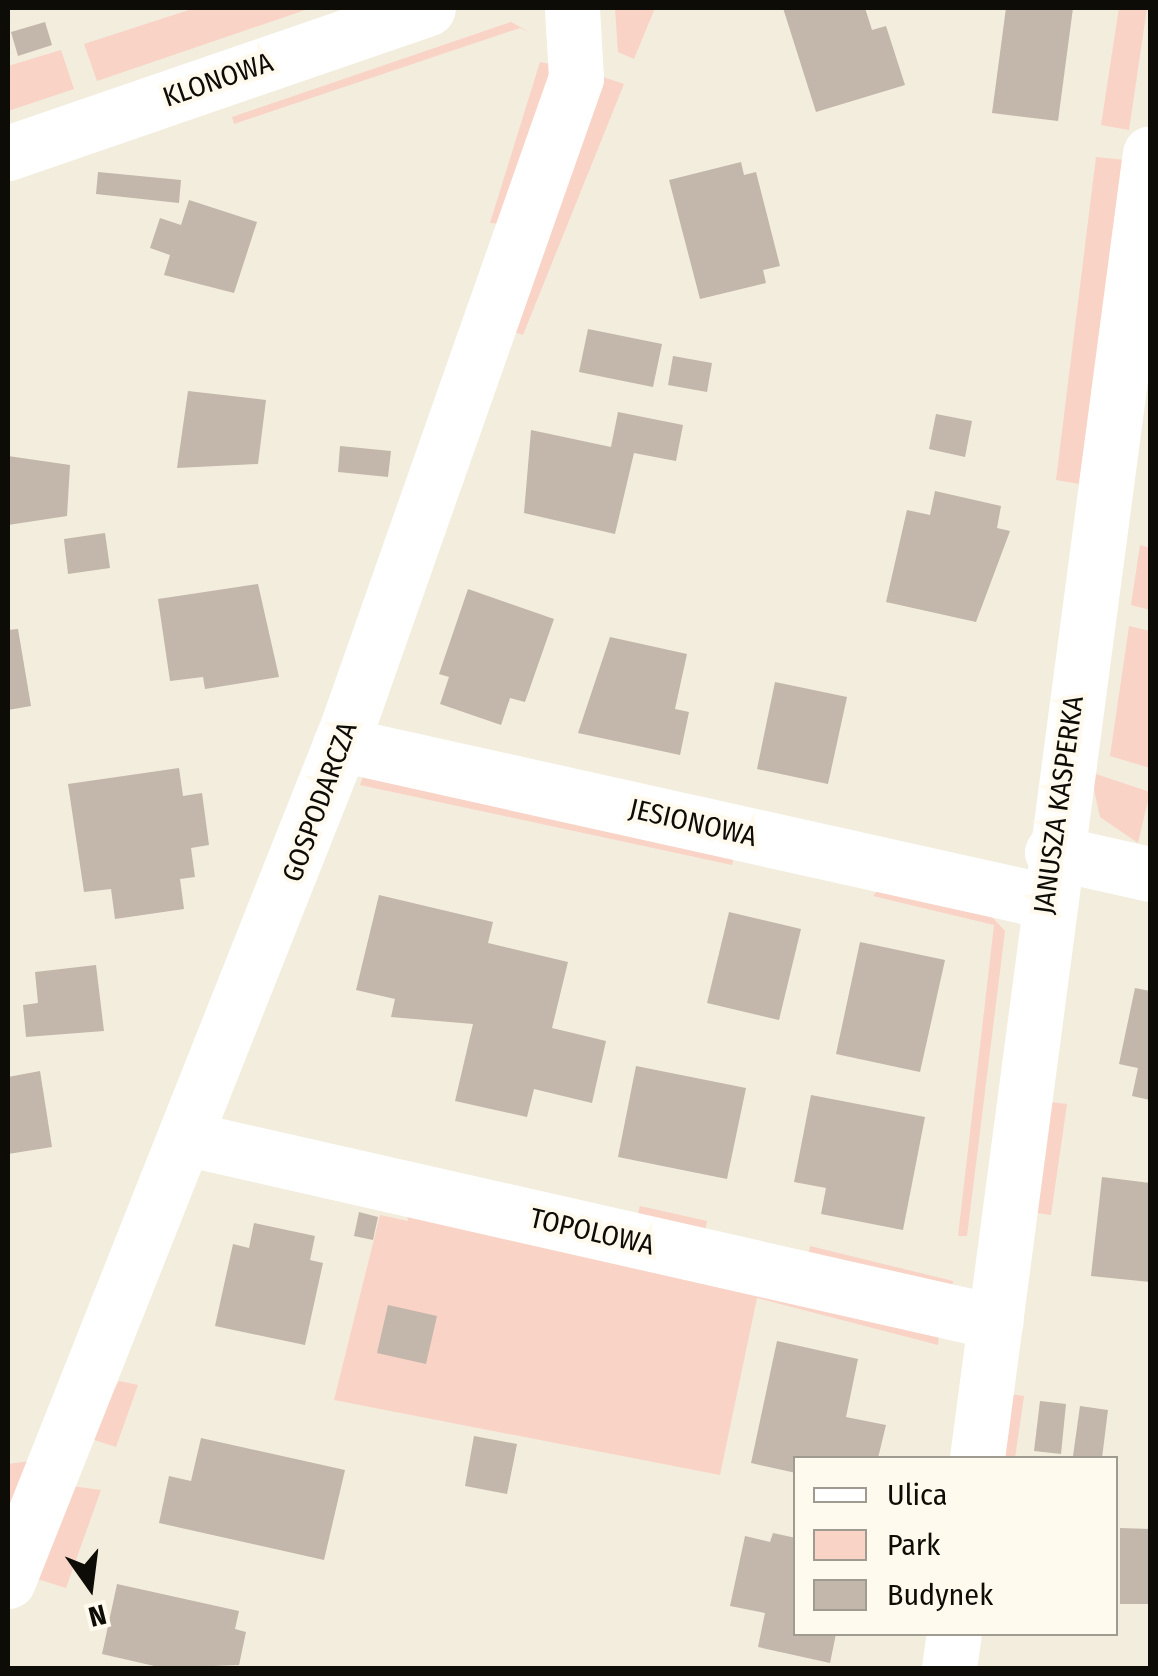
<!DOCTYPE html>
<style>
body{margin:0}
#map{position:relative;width:1158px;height:1676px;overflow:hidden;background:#f3eddd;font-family:"Fira Sans Condensed",sans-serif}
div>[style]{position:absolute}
.green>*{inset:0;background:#f9d3c6}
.building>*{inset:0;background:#c3b6ab}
.minor>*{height:55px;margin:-27.5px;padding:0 27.5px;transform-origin:27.5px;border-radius:27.5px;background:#fff}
span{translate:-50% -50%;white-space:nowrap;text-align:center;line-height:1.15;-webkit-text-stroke:8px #fffaed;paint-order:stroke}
.street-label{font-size:28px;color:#0e0c07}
.frame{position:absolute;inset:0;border:10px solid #0e0c07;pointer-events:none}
.legend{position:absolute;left:793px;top:1456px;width:325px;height:180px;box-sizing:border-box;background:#fffaed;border:2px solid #9f9b91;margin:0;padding:12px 18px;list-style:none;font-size:30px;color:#0e0c07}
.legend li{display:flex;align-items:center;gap:20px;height:50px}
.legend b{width:50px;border:2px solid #9f9b91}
.north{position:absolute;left:40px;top:1536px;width:100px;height:100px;-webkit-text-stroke:8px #fffaed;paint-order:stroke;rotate:166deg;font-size:28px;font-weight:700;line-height:40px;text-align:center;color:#0e0c07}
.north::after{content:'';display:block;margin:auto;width:35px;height:45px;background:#0e0c07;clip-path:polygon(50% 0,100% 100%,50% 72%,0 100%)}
</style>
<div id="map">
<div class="green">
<i style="clip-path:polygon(195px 8px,311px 8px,97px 81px,84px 44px)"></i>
<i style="clip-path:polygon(615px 8px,655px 8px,634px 59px,618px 52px)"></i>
<i style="clip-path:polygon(1119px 8px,1147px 8px,1129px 130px,1101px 125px)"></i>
<i style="clip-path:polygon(511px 22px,531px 33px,520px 28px,234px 124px,232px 117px)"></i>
<i style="clip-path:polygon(61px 50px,74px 89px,8px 111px,8px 66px)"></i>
<i style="clip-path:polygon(540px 62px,556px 65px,505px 224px,490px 223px)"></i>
<i style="clip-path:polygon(600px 76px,624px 84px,523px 335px,509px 330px)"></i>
<i style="clip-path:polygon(1096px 157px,1125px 160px,1079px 484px,1056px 480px)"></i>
<i style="clip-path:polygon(1140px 545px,1150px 548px,1150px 610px,1131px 605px)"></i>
<i style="clip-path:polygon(1129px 626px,1150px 631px,1150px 768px,1110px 756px)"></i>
<i style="clip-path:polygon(1090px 772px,1150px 792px,1138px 843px,1100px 817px)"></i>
<i style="clip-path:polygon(364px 774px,734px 856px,732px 865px,360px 785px)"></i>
<i style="clip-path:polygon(880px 887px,992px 917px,1005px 931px,967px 1236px,958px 1236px,994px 925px,873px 896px)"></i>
<i style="clip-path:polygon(1051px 1102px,1067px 1104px,1051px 1215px,1037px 1213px)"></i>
<i style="clip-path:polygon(405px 1206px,939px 1330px,938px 1345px,757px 1298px,720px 1475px,334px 1400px,380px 1215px,408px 1221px)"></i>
<i style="clip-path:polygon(640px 1206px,707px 1221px,703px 1239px,635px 1223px)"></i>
<i style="clip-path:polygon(810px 1246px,953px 1281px,952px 1290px,807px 1264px)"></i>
<i style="clip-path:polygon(119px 1381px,138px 1385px,116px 1447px,85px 1437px)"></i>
<i style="clip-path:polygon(1010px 1394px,1024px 1396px,1015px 1458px,1002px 1458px)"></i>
<i style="clip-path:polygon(30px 1461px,8px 1523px,8px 1464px)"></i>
<i style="clip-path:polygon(64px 1485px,101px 1490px,66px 1588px,31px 1577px)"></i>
</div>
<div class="building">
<i style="clip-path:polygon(783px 8px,865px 8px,872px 30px,886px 26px,905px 85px,816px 112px)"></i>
<i style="clip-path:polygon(1006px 8px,1073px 8px,1058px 121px,992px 113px)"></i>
<i style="clip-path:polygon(45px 22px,52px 45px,18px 56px,11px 32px)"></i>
<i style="clip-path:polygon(741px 162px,744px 175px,756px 172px,780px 266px,763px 270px,766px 283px,700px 299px,669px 180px)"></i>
<i style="clip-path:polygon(98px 172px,181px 180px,179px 203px,96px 194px)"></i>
<i style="clip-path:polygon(189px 200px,257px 222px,234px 293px,164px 275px,170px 255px,150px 248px,160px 218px,181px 225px)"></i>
<i style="clip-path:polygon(588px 329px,662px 344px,653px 387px,579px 372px)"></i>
<i style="clip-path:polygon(673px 356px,712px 363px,707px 392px,668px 385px)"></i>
<i style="clip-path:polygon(188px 391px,266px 400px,258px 464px,177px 468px)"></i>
<i style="clip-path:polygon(618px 412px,683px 425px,676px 461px,634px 453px,615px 534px,524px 513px,531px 430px,611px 447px)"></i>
<i style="clip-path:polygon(936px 414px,972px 421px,965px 457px,929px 449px)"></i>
<i style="clip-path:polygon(340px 446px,391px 451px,388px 477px,338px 472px)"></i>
<i style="clip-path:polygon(8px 456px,70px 465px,67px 516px,8px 525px)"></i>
<i style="clip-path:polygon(935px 491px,1001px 506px,997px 528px,1010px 531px,976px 622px,886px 602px,907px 510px,930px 515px)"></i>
<i style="clip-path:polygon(105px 533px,110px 568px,68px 574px,64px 539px)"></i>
<i style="clip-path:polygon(258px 584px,279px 677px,205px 689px,203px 677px,170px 681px,158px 599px)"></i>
<i style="clip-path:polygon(468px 589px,554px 619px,525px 702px,510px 698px,501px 725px,440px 704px,449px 677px,439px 674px)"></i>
<i style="clip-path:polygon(18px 629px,31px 706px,8px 710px,8px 630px)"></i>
<i style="clip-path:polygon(610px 637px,687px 654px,675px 709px,689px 712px,680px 755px,578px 733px)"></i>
<i style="clip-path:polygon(775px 682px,847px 697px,828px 784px,757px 769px)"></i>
<i style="clip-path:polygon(179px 768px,183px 796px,202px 793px,209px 845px,191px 848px,195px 877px,180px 879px,184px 909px,115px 919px,111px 889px,84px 892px,68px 784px)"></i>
<i style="clip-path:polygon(379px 895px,493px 922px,488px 943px,568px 962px,552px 1028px,606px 1041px,592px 1103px,534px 1089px,527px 1117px,455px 1101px,473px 1024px,391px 1017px,395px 999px,356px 990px)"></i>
<i style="clip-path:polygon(729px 912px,801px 929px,779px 1020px,707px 1003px)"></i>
<i style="clip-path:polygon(860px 942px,945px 960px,920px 1072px,836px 1054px)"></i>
<i style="clip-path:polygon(96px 965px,104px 1031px,26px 1037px,23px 1005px,38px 1003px,35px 972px)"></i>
<i style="clip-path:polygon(1135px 988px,1150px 991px,1150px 1100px,1132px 1096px,1138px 1068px,1119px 1064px)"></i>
<i style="clip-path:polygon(636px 1066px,746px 1088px,727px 1179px,618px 1157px)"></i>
<i style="clip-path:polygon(40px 1071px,52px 1147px,8px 1154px,8px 1077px)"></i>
<i style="clip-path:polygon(811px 1095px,925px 1117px,903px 1230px,821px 1214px,826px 1188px,794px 1182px)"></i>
<i style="clip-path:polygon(1102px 1177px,1150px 1183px,1150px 1282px,1091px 1276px)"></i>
<i style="clip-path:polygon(359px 1212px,378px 1217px,373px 1240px,354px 1236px)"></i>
<i style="clip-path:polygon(254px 1223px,315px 1236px,310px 1260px,323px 1263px,305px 1345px,215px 1326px,233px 1244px,249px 1248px)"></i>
<i style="clip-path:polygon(388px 1305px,437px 1316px,426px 1364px,377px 1353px)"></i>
<i style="clip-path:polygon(777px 1341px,858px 1359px,846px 1417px,886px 1425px,878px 1458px,796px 1458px,796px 1473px,751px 1463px)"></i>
<i style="clip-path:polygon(1040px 1401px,1066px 1404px,1061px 1454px,1034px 1451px)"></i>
<i style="clip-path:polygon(1080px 1406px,1108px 1410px,1102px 1458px,1073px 1456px)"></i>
<i style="clip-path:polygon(474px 1436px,517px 1444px,507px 1494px,465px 1486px)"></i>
<i style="clip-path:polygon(201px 1438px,345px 1470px,324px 1560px,159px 1523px,169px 1476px,191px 1481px)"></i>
<i style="clip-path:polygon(1120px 1528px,1150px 1529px,1150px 1604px,1120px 1604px)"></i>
<i style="clip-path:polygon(773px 1533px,796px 1538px,796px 1634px,836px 1634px,830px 1663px,758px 1647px,765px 1613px,730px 1606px,745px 1536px,770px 1542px)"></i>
<i style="clip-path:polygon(117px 1584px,239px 1611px,235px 1629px,246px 1632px,239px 1665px,163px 1668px,102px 1654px)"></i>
</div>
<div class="minor">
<i style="left:8px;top:153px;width:444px;rotate:-19deg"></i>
<i style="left:340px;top:744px;width:723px;rotate:12.54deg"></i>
<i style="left:1052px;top:852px;width:100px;rotate:12.7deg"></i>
<i style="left:189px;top:1139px;width:827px;rotate:12.78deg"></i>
<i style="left:977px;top:1458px;width:1316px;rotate:-82.45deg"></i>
<i style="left:8px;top:1581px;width:921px;rotate:-68.34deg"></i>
<i style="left:348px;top:725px;width:686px;rotate:-70.59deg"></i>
<i style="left:576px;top:78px;width:70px;rotate:-93.3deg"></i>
<i style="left:949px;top:1668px;width:34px;rotate:-82deg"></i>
</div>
<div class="street-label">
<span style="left:218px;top:80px;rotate:-19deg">KLONOWA</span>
<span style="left:320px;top:802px;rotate:-70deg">GOSPODARCZA</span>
<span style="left:1059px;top:805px;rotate:-82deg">JANUSZA KASPERKA</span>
<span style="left:693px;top:823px;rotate:13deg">JESIONOWA</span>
<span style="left:592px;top:1232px;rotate:13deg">TOPOLOWA</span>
</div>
<div class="frame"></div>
<ul class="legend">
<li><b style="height:12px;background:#fff"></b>Ulica</li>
<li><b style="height:28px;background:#f9d3c6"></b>Park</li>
<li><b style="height:28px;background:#c3b6ab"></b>Budynek</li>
</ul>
<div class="north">N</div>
</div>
